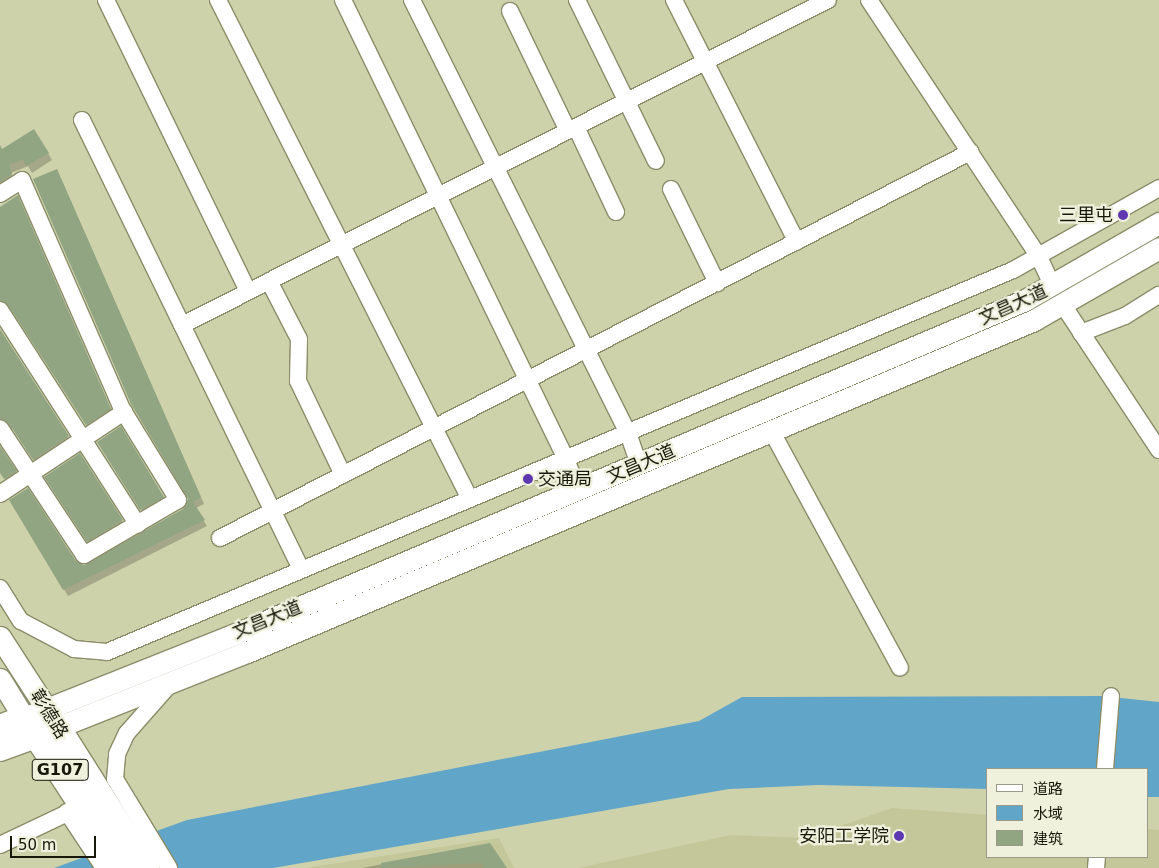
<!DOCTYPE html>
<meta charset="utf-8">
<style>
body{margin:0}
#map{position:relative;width:1159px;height:868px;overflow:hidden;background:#ced2aa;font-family:"DejaVu Sans","Noto Sans SC",sans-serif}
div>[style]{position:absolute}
.built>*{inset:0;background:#c3c799}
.water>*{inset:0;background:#61a6c8}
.shadow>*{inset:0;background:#0003}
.building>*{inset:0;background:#92a583}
.roads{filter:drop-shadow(1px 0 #8a8d68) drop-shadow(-1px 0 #8a8d68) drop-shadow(0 1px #8a8d68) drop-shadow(0 -1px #8a8d68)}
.minor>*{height:16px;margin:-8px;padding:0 8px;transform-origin:8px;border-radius:8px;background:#fff}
.major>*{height:21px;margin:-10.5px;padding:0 10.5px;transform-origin:10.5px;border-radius:10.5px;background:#fff}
.highway>*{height:24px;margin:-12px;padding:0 12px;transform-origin:12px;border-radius:12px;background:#fff}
.dots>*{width:14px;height:14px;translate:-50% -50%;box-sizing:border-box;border:2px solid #eff1dd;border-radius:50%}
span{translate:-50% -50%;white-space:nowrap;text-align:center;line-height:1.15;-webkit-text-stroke:4.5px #eff1dd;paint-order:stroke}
.shield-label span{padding:1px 4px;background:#eff1dd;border:1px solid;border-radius:4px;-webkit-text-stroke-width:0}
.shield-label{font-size:16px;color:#171809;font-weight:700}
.poi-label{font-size:18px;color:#171809}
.right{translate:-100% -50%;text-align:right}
.left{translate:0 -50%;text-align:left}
.street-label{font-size:18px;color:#171809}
.legend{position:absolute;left:986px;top:768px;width:162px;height:90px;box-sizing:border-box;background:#eff1dd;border:1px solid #999a88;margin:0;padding:6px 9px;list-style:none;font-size:15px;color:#171809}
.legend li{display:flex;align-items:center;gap:10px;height:25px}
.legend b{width:25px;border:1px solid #999a88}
.scale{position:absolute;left:10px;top:836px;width:86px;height:22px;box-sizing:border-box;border:2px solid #171809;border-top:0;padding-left:6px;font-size:15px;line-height:18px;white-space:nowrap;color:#171809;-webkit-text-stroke:4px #eff1dd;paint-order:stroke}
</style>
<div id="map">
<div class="built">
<i style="clip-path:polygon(892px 808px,988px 815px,988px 857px,1148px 857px,1148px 829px,1159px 830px,1159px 868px,578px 868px,731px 835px,806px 838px)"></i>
<i style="clip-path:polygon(499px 838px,514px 868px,305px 868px)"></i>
</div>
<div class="water">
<i style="clip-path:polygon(1102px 696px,1159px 702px,1159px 797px,1148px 797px,1148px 769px,988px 769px,988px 789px,818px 785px,729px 789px,273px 868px,54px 868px,187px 820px,699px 721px,742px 697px)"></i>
</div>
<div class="shadow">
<i style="clip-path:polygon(0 152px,48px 153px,52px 160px,32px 173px,28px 166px,11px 173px,15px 182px,0 192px)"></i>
<i style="clip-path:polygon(60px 177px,204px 504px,196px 508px,207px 526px,68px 596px,60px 583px,75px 561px,84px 566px,184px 510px,189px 500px)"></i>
<i style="clip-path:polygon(21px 204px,114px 416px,91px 431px,14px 311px,0 309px,0 208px)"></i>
<i style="clip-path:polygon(0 331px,72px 444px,38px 466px,13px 429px,0 427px)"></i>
<i style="clip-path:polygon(120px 428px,167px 504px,145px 516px,102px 449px)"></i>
<i style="clip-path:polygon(0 448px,19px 478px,9px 485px,0 472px)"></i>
<i style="clip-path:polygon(80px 455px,126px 528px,92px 548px,50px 484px)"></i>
<i style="clip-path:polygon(490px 844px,506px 868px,362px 868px)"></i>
</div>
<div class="building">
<i style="clip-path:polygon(34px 129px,49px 153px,26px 166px,23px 159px,9px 165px,12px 174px,0 182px,0 145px,2px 149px)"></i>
<i style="clip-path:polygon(57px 169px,201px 497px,193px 502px,205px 520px,63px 590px,9px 500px,28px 488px,76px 561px,84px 565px,183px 509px,188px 499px,131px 404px,33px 179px)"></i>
<i style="clip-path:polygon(18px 195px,111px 409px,86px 425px,8px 305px,0 300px,0 207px)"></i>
<i style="clip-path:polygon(0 329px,69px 436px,33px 460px,8px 422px,0 418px)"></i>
<i style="clip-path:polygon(121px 426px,164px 497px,140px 510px,97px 442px)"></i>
<i style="clip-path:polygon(0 446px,17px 471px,4px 479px,0 473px)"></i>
<i style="clip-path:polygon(80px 453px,123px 520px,87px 542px,44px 477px)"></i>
<i style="clip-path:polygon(490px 843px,507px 868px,484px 868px,482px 863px,381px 868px,381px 863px)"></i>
</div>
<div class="roads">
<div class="minor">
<i style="left:106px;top:0;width:324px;rotate:64deg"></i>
<i style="left:218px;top:0;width:559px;rotate:63.21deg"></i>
<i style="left:343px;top:0;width:510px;rotate:64.09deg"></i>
<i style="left:566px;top:459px;width:34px;rotate:69deg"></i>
<i style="left:412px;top:0;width:484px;rotate:63.5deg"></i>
<i style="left:628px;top:433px;width:34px;rotate:71deg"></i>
<i style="left:577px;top:0;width:179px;rotate:63.9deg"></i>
<i style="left:674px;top:0;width:271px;rotate:63.1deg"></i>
<i style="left:869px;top:0;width:308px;rotate:56.5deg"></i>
<i style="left:1039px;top:257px;width:33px;rotate:65deg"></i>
<i style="left:510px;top:11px;width:133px;rotate:64.2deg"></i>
<i style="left:82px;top:120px;width:500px;rotate:64deg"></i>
<i style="left:576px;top:127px;width:94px;rotate:64.8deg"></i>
<i style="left:671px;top:189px;width:105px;rotate:63.9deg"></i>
<i style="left:0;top:194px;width:26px;rotate:-32deg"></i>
<i style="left:22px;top:180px;width:250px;rotate:66.4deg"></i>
<i style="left:122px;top:409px;width:107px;rotate:58.4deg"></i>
<i style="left:178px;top:500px;width:109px;rotate:149.7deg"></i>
<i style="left:84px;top:555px;width:152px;rotate:-123.5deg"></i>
<i style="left:269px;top:281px;width:65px;rotate:62.7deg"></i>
<i style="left:299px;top:339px;width:42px;rotate:91.4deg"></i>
<i style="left:298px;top:381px;width:104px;rotate:64.4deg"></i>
<i style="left:1063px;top:305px;width:174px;rotate:56.5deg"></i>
<i style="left:0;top:310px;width:255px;rotate:57.3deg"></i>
<i style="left:182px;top:325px;width:723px;rotate:-26.71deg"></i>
<i style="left:1081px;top:333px;width:47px;rotate:-21.1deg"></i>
<i style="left:1125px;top:316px;width:40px;rotate:-32deg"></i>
<i style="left:772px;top:432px;width:268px;rotate:61.5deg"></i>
<i style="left:0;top:494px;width:149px;rotate:-33.5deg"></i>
<i style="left:220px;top:538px;width:844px;rotate:-27.23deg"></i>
<i style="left:0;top:588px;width:39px;rotate:58deg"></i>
<i style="left:21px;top:621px;width:60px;rotate:27.8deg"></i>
<i style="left:74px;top:649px;width:33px;rotate:5deg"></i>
<i style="left:107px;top:652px;width:983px;rotate:-22.86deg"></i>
<i style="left:1013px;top:270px;width:167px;rotate:-29.3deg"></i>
<i style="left:1105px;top:769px;width:73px;rotate:-85.3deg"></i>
<i style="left:67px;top:812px;width:67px;rotate:56.5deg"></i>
<i style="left:0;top:845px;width:91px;rotate:-25.4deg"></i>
<i style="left:169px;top:868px;width:104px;rotate:-121.2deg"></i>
<i style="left:115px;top:779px;width:25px;rotate:-85deg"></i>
<i style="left:117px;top:754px;width:23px;rotate:-65deg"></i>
<i style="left:127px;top:733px;width:65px;rotate:-48.7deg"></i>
<i style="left:1096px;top:868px;width:11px;rotate:-85deg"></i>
</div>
<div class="major">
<i style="left:0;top:637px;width:85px;rotate:57.1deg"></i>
<i style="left:0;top:679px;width:46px;rotate:58.4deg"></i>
<i style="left:24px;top:718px;width:230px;rotate:-21.7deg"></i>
<i style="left:238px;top:633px;width:855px;rotate:-22.93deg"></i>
<i style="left:1025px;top:300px;width:155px;rotate:-29.9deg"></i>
<i style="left:43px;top:733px;width:219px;rotate:-21.7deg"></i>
<i style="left:247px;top:652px;width:854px;rotate:-22.87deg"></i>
<i style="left:1034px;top:320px;width:144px;rotate:-29.9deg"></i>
</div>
<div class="highway">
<i style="left:46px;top:708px;width:189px;rotate:57.7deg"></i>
<i style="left:0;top:727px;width:26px;rotate:-21deg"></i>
<i style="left:24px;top:718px;width:179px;rotate:56.8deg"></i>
<i style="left:0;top:749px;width:38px;rotate:-20deg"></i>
</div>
</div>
<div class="dots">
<i style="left:1123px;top:215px;background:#5d38b0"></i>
<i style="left:528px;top:479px;background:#5d38b0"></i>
<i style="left:899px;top:836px;background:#5d38b0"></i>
</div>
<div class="shield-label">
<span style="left:60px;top:770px">G107</span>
</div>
<div class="poi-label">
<span class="right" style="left:1113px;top:215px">三里屯</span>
<span class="left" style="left:538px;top:479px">交通局</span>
<span class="right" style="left:889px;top:836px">安阳工学院</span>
</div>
<div class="street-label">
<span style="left:1013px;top:305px;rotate:-24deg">文昌大道</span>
<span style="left:641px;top:464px;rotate:-23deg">文昌大道</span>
<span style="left:267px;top:620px;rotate:-22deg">文昌大道</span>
<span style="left:49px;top:714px;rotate:58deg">彰德路</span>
</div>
<ul class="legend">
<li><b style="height:6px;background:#fff"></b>道路</li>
<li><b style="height:14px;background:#61a6c8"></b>水域</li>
<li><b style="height:14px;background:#92a583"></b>建筑</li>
</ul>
<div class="scale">50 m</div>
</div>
